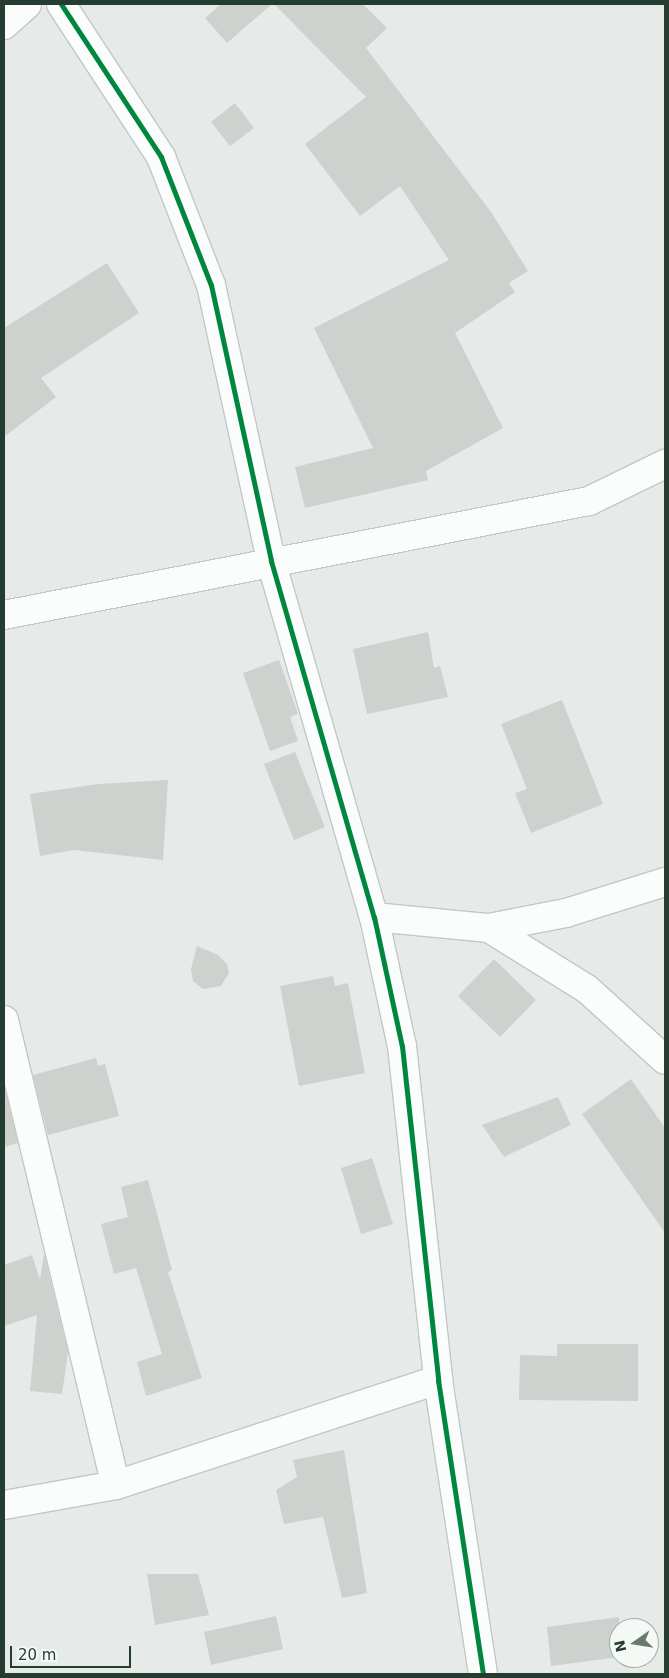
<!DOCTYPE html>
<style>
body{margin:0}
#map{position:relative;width:669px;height:1678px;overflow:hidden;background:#e6eae8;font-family:"DejaVu Sans",sans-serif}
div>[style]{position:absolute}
.building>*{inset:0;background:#cdd2cf}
.roads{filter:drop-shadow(1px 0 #c3c7c5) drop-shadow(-1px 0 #c3c7c5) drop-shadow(0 1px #c3c7c5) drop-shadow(0 -1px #c3c7c5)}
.minor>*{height:28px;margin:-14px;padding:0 14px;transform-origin:14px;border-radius:14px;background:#fbfcfc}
.cycleway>*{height:5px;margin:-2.5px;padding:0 2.5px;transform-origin:2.5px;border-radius:2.5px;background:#00873e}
span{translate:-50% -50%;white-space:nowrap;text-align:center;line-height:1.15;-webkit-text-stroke:5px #f4f9f6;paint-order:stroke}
.frame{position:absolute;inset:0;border:5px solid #253c31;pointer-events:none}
.north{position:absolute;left:609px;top:1618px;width:50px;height:50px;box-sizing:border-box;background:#f4f9f6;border:1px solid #a1ada7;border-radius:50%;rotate:257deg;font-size:14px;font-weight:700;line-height:20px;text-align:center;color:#253c31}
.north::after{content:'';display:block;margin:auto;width:18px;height:22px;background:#697971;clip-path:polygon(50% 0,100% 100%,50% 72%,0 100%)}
.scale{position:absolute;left:10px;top:1646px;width:121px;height:22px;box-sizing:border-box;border:2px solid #253c31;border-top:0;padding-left:6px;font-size:15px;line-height:18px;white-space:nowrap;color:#253c31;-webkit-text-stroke:4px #f4f9f6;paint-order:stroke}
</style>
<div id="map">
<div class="building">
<i style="clip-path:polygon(221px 4px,272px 4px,227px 43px,205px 18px)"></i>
<i style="clip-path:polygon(274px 4px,363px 4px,387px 28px,366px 48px,491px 212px,528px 271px,509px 283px,515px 292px,455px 333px,503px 428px,426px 471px,428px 480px,305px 508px,295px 467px,373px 448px,314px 328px,449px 260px,400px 186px,360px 216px,305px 144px,366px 97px)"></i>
<i style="clip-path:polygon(235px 103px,254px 128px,230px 146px,211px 122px)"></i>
<i style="clip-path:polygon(107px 263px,139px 313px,41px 378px,56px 397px,4px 437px,4px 328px)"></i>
<i style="clip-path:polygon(428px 632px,434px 668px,440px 666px,448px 697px,367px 714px,353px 649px)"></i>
<i style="clip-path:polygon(279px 660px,298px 714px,290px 717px,298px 741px,270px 751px,243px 673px)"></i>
<i style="clip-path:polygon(562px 700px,603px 804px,531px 833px,515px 793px,527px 789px,501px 724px)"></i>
<i style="clip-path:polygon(295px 752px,325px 827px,294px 840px,264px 764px)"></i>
<i style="clip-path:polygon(168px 780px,163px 860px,74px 850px,40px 856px,30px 794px,98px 784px)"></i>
<i style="clip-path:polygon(197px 946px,218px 955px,227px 964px,229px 973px,221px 986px,203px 989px,193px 981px,191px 969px)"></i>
<i style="clip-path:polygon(494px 959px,536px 1000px,500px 1037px,458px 996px)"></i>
<i style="clip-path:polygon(333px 976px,335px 986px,348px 983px,365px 1073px,299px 1086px,280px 986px)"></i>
<i style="clip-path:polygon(96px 1058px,98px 1066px,105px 1064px,119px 1116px,48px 1135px,33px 1075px)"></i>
<i style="clip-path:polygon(631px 1079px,665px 1128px,665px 1233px,582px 1114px)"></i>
<i style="clip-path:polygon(4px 1086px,18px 1143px,4px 1147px)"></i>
<i style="clip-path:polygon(558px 1097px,571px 1125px,504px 1157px,482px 1125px)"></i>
<i style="clip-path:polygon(372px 1158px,393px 1224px,361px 1234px,341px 1168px)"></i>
<i style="clip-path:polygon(148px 1180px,172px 1270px,168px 1272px,202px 1378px,146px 1396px,137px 1362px,162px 1354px,136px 1268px,114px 1274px,101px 1224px,128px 1217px,121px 1187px)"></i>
<i style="clip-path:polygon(44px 1253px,68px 1352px,62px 1394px,30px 1391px,37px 1315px,4px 1326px,4px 1265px,32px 1255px,40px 1280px)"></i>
<i style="clip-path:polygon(557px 1344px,638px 1344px,638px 1401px,519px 1400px,520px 1355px,557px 1356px)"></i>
<i style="clip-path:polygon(344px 1450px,367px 1593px,342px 1598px,323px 1517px,284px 1524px,276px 1490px,297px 1477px,293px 1460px)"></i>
<i style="clip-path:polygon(147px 1574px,198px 1574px,209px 1615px,155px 1625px)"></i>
<i style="clip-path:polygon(276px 1616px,283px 1649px,211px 1665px,204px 1632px)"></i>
<i style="clip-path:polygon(619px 1617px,619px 1657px,551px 1666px,547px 1627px)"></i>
</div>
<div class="roads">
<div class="minor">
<i style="left:61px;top:4px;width:183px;rotate:56.8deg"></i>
<i style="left:161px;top:157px;width:137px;rotate:68.7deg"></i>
<i style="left:211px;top:285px;width:282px;rotate:77.7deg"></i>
<i style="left:271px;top:561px;width:371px;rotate:73.9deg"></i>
<i style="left:374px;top:917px;width:132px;rotate:77.8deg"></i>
<i style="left:402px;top:1046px;width:336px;rotate:83.8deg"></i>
<i style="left:438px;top:1380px;width:297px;rotate:81.3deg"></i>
<i style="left:4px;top:25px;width:31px;rotate:-42deg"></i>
<i style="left:4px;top:615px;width:596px;rotate:-11.03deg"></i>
<i style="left:589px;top:501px;width:85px;rotate:-26deg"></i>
<i style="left:374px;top:917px;width:116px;rotate:5.5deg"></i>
<i style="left:489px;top:928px;width:78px;rotate:-11deg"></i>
<i style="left:566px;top:913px;width:104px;rotate:-17.4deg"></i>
<i style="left:489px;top:928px;width:115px;rotate:31.9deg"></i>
<i style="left:587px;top:989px;width:105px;rotate:42.3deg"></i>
<i style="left:4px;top:1020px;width:478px;rotate:76.5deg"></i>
<i style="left:4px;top:1505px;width:114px;rotate:-10.1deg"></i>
<i style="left:116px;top:1485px;width:339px;rotate:-18.1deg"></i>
</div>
</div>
<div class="cycleway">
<i style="left:61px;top:4px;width:183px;rotate:56.8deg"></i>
<i style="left:161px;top:157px;width:137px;rotate:68.7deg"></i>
<i style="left:211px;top:285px;width:282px;rotate:77.7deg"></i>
<i style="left:271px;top:561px;width:371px;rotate:73.9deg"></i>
<i style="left:374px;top:917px;width:132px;rotate:77.8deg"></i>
<i style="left:402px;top:1046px;width:336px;rotate:83.8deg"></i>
<i style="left:438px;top:1380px;width:297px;rotate:81.3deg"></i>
</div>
<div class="frame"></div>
<div class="north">N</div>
<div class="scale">20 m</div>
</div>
